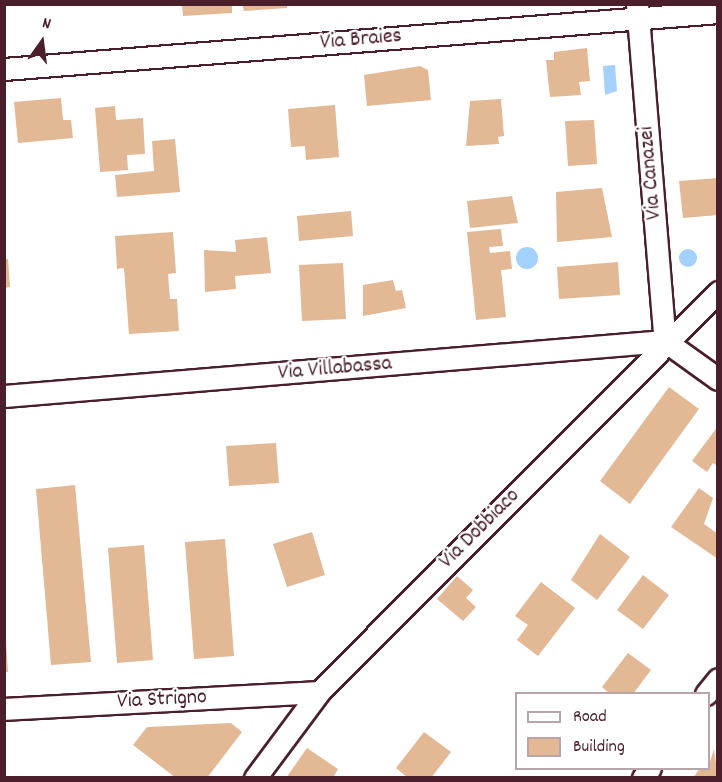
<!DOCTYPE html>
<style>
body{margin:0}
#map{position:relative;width:722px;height:782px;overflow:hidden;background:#fff;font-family:Dekko,sans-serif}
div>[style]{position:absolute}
.water>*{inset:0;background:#a3d1fe}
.round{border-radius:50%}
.building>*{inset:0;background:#e3b894}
.roads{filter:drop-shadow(2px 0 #4a1f2b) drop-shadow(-2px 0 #4a1f2b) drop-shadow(0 2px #4a1f2b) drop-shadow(0 -2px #4a1f2b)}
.minor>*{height:21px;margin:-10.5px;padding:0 10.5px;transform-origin:10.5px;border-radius:10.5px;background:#fff}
span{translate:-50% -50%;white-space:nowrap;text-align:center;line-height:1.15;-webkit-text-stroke:4.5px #fff;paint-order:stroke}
.street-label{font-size:22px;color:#4a1f2b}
.frame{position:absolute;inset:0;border:6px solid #4a1f2b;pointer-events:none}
.legend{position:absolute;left:515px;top:692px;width:195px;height:78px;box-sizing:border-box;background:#fff;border:2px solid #b7a5aa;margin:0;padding:8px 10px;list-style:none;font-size:18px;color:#4a1f2b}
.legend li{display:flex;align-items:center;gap:12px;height:30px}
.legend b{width:30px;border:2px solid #b7a5aa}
.north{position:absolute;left:12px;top:12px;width:60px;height:60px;-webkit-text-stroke:4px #fff;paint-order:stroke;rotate:14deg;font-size:16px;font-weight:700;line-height:24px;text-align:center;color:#4a1f2b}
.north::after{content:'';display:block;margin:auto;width:21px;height:27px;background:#4a1f2b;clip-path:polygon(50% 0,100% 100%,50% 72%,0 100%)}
</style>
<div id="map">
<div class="water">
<i style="clip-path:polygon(615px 65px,617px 91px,605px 95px,603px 66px)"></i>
<i class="round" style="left:516px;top:247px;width:22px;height:22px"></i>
<i class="round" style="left:679px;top:249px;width:18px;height:18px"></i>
</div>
<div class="building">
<i style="clip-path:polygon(182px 4px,232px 4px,232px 13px,183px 16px)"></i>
<i style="clip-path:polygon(242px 4px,287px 4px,287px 8px,244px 11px)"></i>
<i style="clip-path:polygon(587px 48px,590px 81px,579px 82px,581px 95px,550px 97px,546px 60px,554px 60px,554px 52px)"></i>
<i style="clip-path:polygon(420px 66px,428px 70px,431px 100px,367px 106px,364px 75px)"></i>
<i style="clip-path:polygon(61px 98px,63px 120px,71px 120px,73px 138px,18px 143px,14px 102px)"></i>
<i style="clip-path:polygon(501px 99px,504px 136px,498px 137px,499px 144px,466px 146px,470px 101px)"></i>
<i style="clip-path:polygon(335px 105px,339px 157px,306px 160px,305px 146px,291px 147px,288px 109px)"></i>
<i style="clip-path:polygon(115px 106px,116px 120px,143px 118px,145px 154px,127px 155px,128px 170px,100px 172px,95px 108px)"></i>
<i style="clip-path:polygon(594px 120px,597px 164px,568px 166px,565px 121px)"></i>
<i style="clip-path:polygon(175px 139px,180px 192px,117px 197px,115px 175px,154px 171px,152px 141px)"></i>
<i style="clip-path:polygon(718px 178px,718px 215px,683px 218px,679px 181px)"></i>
<i style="clip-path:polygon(602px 188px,612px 237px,557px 242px,556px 192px)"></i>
<i style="clip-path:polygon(512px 196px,518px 223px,470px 228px,467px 201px)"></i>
<i style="clip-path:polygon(351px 211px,353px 236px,299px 241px,297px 216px)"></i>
<i style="clip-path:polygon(501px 229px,503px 246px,489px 247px,490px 253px,510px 251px,512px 269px,501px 270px,506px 317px,476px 320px,467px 232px)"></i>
<i style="clip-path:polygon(173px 232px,176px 273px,168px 274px,170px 299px,177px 299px,179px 331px,129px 334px,124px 268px,117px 269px,115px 236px)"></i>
<i style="clip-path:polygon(267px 237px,271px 273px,235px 276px,236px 289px,205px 292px,204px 250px,236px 252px,235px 240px)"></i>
<i style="clip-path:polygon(4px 259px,8px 259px,10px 287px,4px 288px)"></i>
<i style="clip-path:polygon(618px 262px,620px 295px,559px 299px,557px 267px)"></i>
<i style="clip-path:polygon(343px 263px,346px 319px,302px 321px,299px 265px)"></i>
<i style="clip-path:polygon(393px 280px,396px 291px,402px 290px,406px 308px,363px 316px,363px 285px)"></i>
<i style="clip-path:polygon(669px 387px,699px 409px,630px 504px,600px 481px)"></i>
<i style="clip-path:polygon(718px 426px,718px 466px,713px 463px,707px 472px,692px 461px)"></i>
<i style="clip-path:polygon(276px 443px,279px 483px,229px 486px,226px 446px)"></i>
<i style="clip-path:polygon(75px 485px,91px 662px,51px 665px,36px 489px)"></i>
<i style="clip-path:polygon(699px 488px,713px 498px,704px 524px,718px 534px,718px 559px,671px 527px)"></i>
<i style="clip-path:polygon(312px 532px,325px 575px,287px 587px,273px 544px)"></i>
<i style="clip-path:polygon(600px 534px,630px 557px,597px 600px,571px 580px)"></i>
<i style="clip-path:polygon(225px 539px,234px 656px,194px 659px,185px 542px)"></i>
<i style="clip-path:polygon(144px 545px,153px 660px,117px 663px,108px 548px)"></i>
<i style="clip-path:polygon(643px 575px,669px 595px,643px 629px,617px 610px)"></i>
<i style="clip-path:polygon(457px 576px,473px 590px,466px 598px,476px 607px,463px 621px,437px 599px)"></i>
<i style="clip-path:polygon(541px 582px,575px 608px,538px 656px,517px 640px,528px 625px,515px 616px)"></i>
<i style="clip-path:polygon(6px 641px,8px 672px,4px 672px,4px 642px)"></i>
<i style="clip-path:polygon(628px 653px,651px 670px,633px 694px,610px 694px,602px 687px)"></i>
<i style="clip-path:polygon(231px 723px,242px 732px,207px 778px,176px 778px,133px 745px,147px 727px)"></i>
<i style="clip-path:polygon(424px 732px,451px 752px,431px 778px,408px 778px,396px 768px)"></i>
<i style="clip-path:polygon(307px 748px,338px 769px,333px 778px,286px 778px)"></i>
<i style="clip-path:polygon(714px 749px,718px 778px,693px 778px,700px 768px,708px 768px)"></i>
</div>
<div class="roads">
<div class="minor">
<i style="left:637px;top:4px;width:338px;rotate:85.3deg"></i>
<i style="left:4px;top:69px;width:716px;rotate:-4.56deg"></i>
<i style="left:665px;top:341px;width:65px;rotate:35.6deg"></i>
<i style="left:4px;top:396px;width:663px;rotate:-4.76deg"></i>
<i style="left:706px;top:694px;width:19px;rotate:-51deg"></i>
<i style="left:4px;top:709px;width:315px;rotate:-3.1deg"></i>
<i style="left:255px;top:778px;width:107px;rotate:-53.3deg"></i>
<i style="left:319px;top:692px;width:565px;rotate:-45.07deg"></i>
<i style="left:643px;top:778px;width:12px;rotate:-55deg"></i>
</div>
</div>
<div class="street-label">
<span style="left:361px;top:40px;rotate:-5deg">Via Braies</span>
<span style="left:651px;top:173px;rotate:-95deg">Via Canazei</span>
<span style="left:335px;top:369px;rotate:-5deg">Via Villabassa</span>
<span style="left:480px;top:529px;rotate:-45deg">Via Dobbiaco</span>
<span style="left:162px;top:700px;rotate:-3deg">Via Strigno</span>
</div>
<div class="frame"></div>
<ul class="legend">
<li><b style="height:8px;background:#fff"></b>Road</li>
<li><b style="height:16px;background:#e3b894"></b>Building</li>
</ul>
<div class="north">N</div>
</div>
